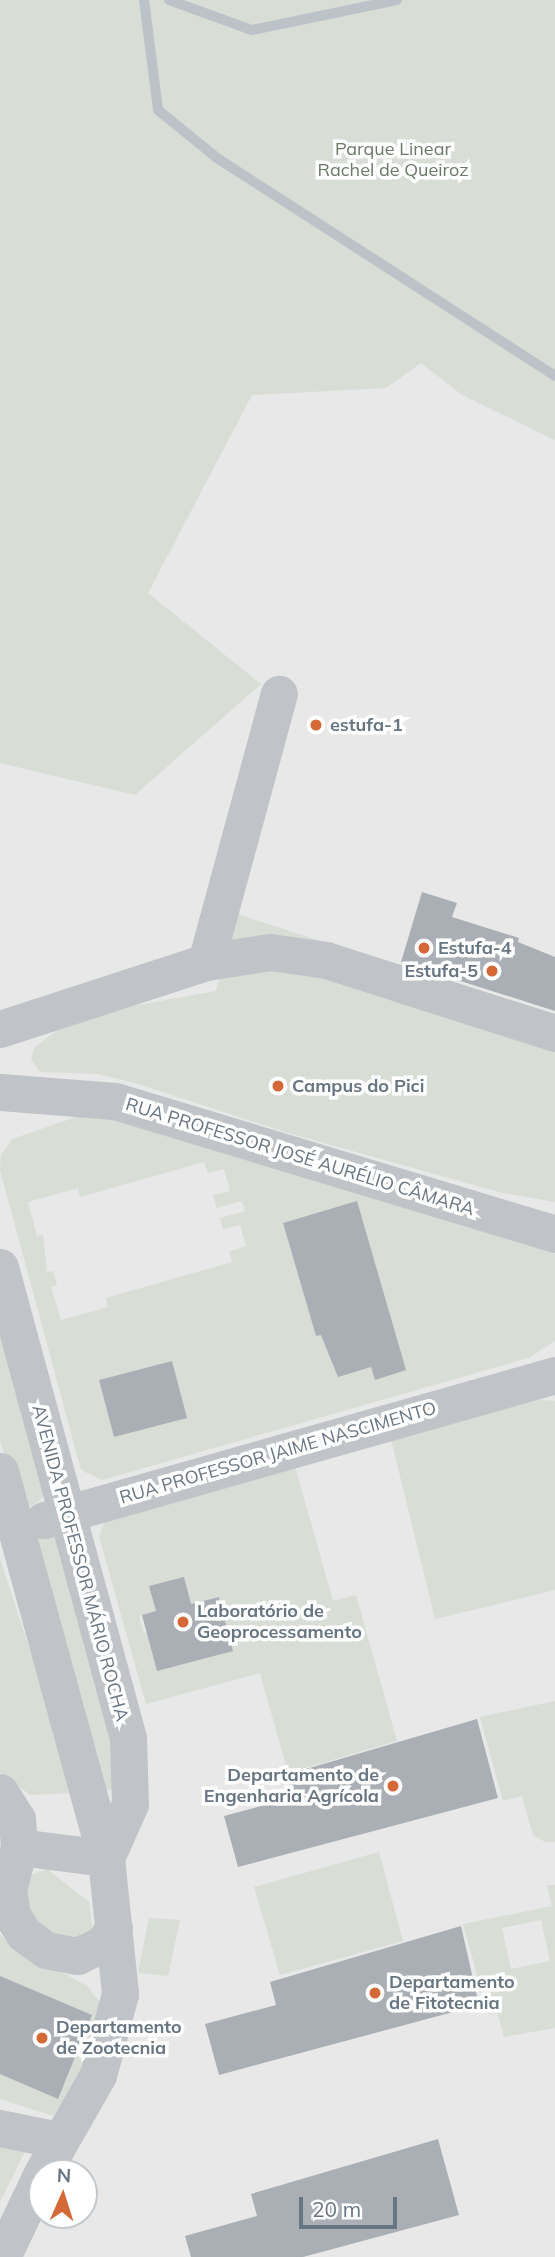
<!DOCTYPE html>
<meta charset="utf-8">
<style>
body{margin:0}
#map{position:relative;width:555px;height:2257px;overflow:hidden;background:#f6f7f4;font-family:Mulish,sans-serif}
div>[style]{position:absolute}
.built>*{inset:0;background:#e7e8e7}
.green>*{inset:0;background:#d8ddd5}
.stream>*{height:10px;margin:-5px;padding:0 5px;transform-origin:5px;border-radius:5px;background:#bbc3c9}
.building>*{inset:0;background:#a9afb5}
.minor>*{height:37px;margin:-18.5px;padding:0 18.5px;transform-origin:18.5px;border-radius:18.5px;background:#c0c3c7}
.dots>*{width:19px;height:19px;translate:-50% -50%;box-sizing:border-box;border:4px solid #fff;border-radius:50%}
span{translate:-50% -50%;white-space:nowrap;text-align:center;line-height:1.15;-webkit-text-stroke:7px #fff;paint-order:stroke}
.park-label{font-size:18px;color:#697a66}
.poi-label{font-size:18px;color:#687582;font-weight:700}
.left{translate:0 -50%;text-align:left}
.right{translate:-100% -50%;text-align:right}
.street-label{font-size:18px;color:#687582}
.north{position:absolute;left:28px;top:2159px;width:70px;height:70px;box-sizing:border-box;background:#fff;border:2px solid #c3c8cd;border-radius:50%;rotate:3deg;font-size:19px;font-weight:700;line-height:28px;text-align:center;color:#687582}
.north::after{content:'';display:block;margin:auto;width:24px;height:32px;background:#d46837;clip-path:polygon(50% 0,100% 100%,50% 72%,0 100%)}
.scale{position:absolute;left:299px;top:2197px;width:98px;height:32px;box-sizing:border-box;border:4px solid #687582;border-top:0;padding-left:9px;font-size:21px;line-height:24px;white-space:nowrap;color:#687582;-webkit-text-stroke:5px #fff;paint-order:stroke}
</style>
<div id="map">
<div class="built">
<i style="clip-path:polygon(evenodd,0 0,555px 0,555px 2257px,0 2257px,0 0,42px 2173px,84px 2173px,84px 2215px,42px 2215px,42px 2173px)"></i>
</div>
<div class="green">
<i style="clip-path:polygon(0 0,555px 0,555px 440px,462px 395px,421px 363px,386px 388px,252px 395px,148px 593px,261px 684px,135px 795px,0 763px)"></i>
<i style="clip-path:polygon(237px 914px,555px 1016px,555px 1202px,503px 1193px,288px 1133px,135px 1083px,97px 1074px,40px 1072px,31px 1060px,34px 1048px,56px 1031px,122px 1008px,216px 991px)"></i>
<i style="clip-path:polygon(evenodd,79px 1116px,113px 1116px,546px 1249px,555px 1254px,555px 1341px,528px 1358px,102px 1480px,81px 1470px,0 1170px,1px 1155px,12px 1139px,79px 1116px,204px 1162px,208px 1173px,224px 1169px,230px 1191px,213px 1195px,217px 1208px,242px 1201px,245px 1211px,220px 1218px,223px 1229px,240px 1225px,246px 1246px,229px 1252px,232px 1262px,106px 1298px,108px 1307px,61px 1320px,51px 1287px,57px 1285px,53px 1271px,47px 1272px,43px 1235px,37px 1236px,28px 1202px,78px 1188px,80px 1197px,204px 1162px,79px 1116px,357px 1202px,375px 1379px,371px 1367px,338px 1376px,326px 1333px,316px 1336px,283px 1223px,357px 1202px,79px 1116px,172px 1361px,186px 1418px,114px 1437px,100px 1380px,172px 1361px)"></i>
<i style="clip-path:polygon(0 1320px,47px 1494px,32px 1506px,18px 1502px,0 1440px)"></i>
<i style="clip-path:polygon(530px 1399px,555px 1401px,555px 1590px,435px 1619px,390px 1435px)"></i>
<i style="clip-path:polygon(evenodd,294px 1463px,333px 1601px,356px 1595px,397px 1741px,288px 1773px,260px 1673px,146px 1704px,99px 1536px,107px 1516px,294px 1463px,149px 1586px,181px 1607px,219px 1597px,233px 1650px,157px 1671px,151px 1648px,165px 1644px,161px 1629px,144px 1633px,139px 1616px,156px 1611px,149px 1586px)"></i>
<i style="clip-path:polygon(41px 1533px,57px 1534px,128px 1775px,112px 1790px,102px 1790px,35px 1537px)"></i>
<i style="clip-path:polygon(0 1559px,75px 1787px,71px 1793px,30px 1795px,0 1772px)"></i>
<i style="clip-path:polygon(555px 1701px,555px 1842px,545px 1842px,533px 1835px,522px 1796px,503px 1801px,480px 1717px)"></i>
<i style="clip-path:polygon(379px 1852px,403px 1941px,280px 1975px,254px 1887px)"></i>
<i style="clip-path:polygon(47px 1869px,89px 1902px,93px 1931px,65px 1942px,26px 1916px,26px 1877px)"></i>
<i style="clip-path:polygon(evenodd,547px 1885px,555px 1885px,555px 2028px,504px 2037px,497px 2012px,488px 2014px,463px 1924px,552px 1906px,547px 1885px,541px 1920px,550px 1961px,511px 1969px,502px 1928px,541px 1920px)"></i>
<i style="clip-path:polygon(149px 1918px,180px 1920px,168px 1976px,138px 1973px)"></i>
<i style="clip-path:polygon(0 1934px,10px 1944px,87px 1986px,104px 2008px,86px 2067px,53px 2116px,0 2099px)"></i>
<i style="clip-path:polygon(0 2137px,25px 2151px,0 2202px)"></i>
</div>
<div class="stream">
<i style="left:144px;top:0;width:111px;rotate:82.7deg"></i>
<i style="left:158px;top:110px;width:76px;rotate:39.1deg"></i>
<i style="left:217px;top:158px;width:402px;rotate:32.8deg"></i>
<i style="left:169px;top:0;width:88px;rotate:19.9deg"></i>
<i style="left:252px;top:30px;width:148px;rotate:-11.7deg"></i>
</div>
<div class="building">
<i style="clip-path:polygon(422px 892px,457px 903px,452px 917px,519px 938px,518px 942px,555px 957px,555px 1011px,401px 962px)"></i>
<i style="clip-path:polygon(357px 1201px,406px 1370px,375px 1380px,371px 1367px,338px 1377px,321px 1335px,316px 1336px,283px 1223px)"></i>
<i style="clip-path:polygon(172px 1361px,187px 1418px,114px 1437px,99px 1380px)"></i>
<i style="clip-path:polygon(184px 1577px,191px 1604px,219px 1597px,233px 1651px,157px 1671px,142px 1615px,156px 1611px,149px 1586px)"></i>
<i style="clip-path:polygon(477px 1719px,498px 1798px,238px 1867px,224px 1816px,295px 1797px,289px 1774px)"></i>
<i style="clip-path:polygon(461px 1926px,479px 2005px,219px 2075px,205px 2024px,276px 2005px,270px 1982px)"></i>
<i style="clip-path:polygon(0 1976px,92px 2015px,58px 2099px,0 2074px)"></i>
<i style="clip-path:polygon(438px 2139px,459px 2215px,303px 2257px,191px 2257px,185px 2236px,257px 2216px,251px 2194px)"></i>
</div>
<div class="minor">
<i style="left:206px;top:962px;width:278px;rotate:-74.8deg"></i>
<i style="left:0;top:1029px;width:217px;rotate:-18deg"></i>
<i style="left:206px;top:962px;width:65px;rotate:-8.9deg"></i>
<i style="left:270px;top:952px;width:57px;rotate:8.1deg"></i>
<i style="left:326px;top:960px;width:240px;rotate:17.7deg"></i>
<i style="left:0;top:1092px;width:115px;rotate:4.5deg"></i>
<i style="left:115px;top:1101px;width:460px;rotate:16.8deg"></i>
<i style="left:0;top:1267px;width:488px;rotate:74.8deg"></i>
<i style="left:128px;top:1738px;width:66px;rotate:88.3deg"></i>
<i style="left:130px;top:1804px;width:59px;rotate:114deg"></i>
<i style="left:0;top:1471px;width:401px;rotate:74.7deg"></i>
<i style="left:106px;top:1858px;width:137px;rotate:84.1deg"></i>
<i style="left:120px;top:1994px;width:84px;rotate:105.2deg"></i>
<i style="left:98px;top:2075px;width:113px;rotate:119.7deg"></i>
<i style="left:44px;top:1520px;width:531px;rotate:-15.84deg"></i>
<i style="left:0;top:1792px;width:32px;rotate:58deg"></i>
<i style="left:17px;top:1819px;width:28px;rotate:86deg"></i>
<i style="left:19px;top:1847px;width:44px;rotate:104.3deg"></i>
<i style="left:8px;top:1890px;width:25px;rotate:81deg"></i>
<i style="left:12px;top:1915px;width:22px;rotate:58deg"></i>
<i style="left:24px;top:1934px;width:27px;rotate:36deg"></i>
<i style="left:46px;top:1950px;width:32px;rotate:11deg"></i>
<i style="left:77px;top:1956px;width:29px;rotate:-25deg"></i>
<i style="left:103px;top:1944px;width:20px;rotate:-57deg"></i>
<i style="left:19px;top:1847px;width:88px;rotate:7.2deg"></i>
<i style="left:0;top:2128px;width:59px;rotate:11.7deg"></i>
<i style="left:2px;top:2257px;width:93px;rotate:-64.5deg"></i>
</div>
<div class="dots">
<i style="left:316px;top:725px;background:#d46837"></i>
<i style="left:424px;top:948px;background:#d46837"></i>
<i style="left:492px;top:971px;background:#d46837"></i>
<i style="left:278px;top:1086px;background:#d46837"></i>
<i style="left:183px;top:1622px;background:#d46837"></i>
<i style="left:393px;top:1786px;background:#d46837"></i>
<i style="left:375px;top:1993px;background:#d46837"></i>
<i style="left:42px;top:2038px;background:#d46837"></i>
</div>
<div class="park-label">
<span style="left:393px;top:160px">Parque Linear<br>Rachel de Queiroz</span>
</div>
<div class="poi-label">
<span class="left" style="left:330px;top:725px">estufa-1</span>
<span class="left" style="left:438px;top:948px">Estufa-4</span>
<span class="right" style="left:478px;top:971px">Estufa-5</span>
<span class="left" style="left:292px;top:1086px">Campus do Pici</span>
<span class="left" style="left:197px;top:1622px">Laboratório de<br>Geoprocessamento</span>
<span class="right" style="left:379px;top:1786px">Departamento de<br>Engenharia Agrícola</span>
<span class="left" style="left:389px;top:1993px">Departamento<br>de Fitotecnia</span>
<span class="left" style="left:56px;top:2038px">Departamento<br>de Zootecnia</span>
</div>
<div class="street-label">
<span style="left:300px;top:1157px;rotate:17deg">RUA PROFESSOR JOSÉ AURÉLIO CÂMARA</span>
<span style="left:278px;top:1453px;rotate:-16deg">RUA PROFESSOR JAIME NASCIMENTO</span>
<span style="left:80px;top:1563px;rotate:75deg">AVENIDA PROFESSOR MÁRIO ROCHA</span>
</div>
<div class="north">N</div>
<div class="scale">20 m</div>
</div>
